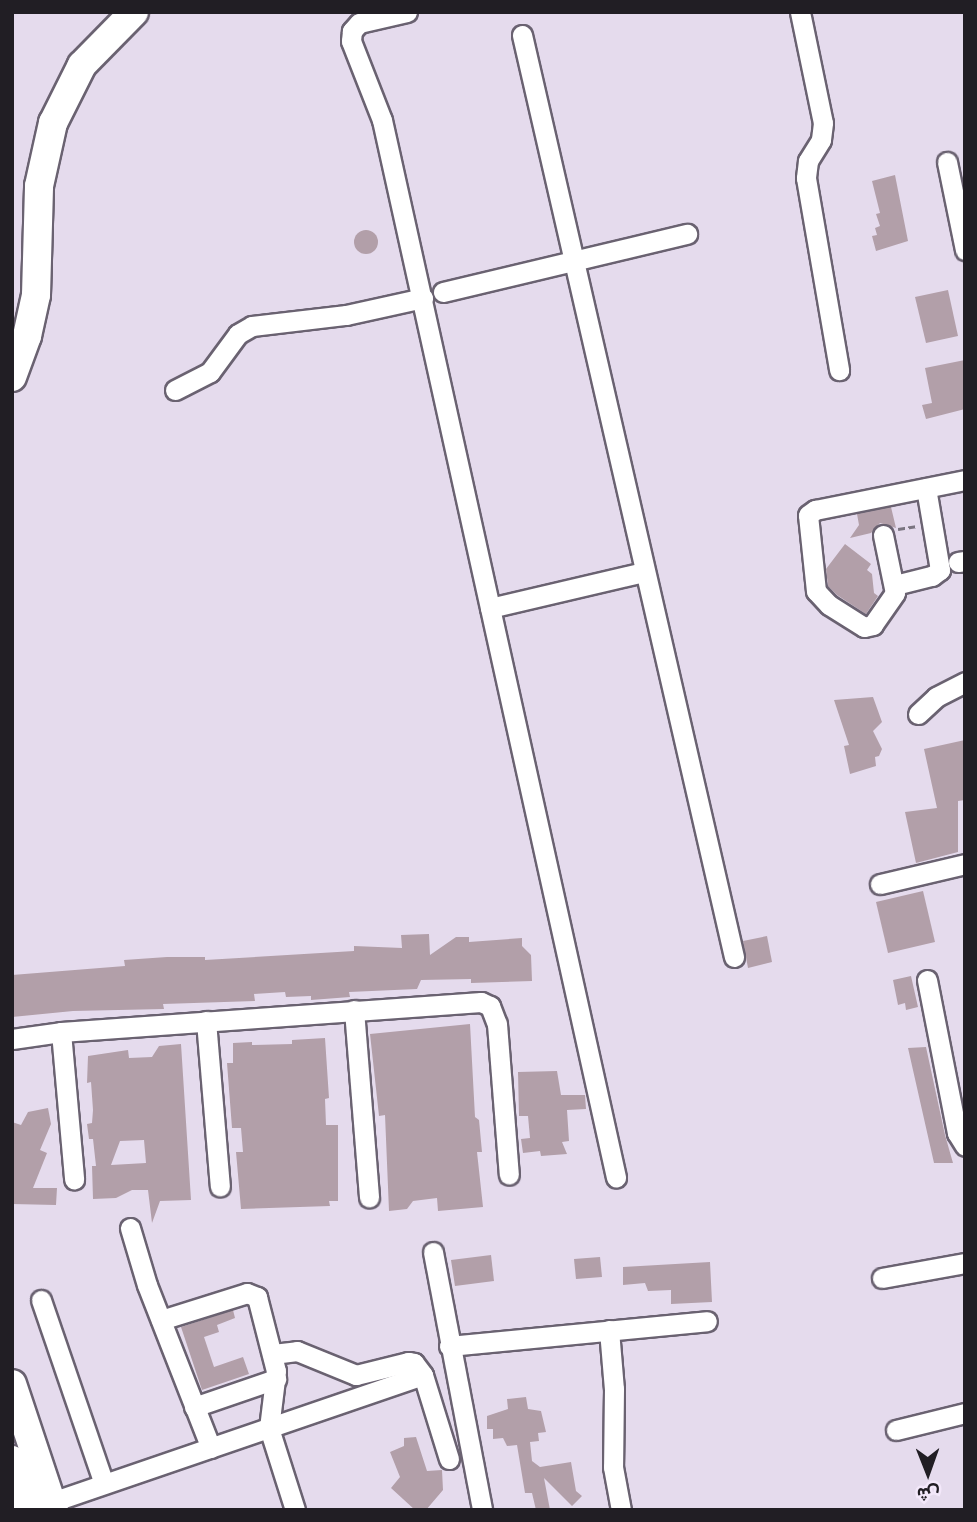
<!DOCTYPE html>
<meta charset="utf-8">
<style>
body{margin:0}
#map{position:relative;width:977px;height:1522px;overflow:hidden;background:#e5dbed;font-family:Poppins,Vazirmatn,sans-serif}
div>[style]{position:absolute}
.building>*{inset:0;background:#b29fa9}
.round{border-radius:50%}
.path>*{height:2.5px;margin-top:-1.25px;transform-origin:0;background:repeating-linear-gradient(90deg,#7a7480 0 7px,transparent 0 10.5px)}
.roads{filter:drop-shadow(2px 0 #6a6271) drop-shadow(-2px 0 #6a6271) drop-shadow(0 2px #6a6271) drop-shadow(0 -2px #6a6271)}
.minor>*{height:19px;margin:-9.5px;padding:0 9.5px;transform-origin:9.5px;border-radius:9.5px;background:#fff}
.highway>*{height:28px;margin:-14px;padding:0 14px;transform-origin:14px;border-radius:14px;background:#fff}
span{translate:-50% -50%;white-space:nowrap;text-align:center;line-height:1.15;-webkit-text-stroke:5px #f3e8fa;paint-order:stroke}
.frame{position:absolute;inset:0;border:14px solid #211e24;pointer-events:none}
.north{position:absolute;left:893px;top:1438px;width:70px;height:70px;-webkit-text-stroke:5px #f3e8fa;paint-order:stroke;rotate:179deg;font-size:19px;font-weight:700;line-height:28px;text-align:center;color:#211e24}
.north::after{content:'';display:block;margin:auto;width:24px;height:32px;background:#211e24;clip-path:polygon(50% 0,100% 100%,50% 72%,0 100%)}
</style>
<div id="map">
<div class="building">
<i style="clip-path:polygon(895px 175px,908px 241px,876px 251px,872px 236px,877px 235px,875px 228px,880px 226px,876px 214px,880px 213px,872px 181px)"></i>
<i class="round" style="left:354px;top:230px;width:24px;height:24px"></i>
<i style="clip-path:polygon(948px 290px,958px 336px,926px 343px,915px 297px)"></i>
<i style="clip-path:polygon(965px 360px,965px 409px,926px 419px,922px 405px,932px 403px,925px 368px)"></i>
<i style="clip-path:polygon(891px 507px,896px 528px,880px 523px,871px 533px,850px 538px,859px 525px,857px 514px)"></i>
<i style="clip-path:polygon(845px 544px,871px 564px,867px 570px,872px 574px,874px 593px,878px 596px,866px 614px,837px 595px,828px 586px,826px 569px)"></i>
<i style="clip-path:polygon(873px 697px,882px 722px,873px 731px,882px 749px,879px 756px,875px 757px,876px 766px,850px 774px,844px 746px,849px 745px,834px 700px)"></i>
<i style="clip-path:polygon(965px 740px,965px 800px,958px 801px,958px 852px,916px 863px,905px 812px,937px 808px,924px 749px)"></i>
<i style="clip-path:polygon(923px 891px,935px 942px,888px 953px,876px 902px)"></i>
<i style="clip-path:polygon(429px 934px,430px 955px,456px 937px,469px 937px,469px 942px,522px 938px,522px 946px,531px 955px,532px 981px,471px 983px,471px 979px,421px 980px,417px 989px,349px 992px,350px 997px,311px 1000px,311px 996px,286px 997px,285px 992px,254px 994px,255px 1001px,163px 1004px,164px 1009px,73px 1011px,12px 1017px,12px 975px,125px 966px,124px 960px,167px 957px,205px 957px,205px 960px,354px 951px,354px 946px,402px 948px,401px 935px)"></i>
<i style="clip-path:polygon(767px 936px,772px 962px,748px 968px,743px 941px)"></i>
<i style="clip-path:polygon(911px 976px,918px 1007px,906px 1010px,905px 1003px,898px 1005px,893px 980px)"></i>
<i style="clip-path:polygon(470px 1024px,475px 1117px,479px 1120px,482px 1152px,477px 1152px,483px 1207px,438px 1211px,437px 1198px,413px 1201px,407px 1209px,389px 1211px,385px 1115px,379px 1116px,370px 1034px)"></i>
<i style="clip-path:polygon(325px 1038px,329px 1098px,325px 1099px,326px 1125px,338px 1125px,338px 1201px,329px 1201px,330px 1206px,241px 1209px,236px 1152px,243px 1152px,241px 1128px,232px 1128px,227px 1063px,233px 1063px,233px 1043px,252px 1042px,252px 1045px,292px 1044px,292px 1040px)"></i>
<i style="clip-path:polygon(evenodd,181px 1044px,191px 1200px,160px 1201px,152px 1223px,148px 1190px,132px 1190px,116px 1198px,93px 1199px,92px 1166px,96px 1166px,93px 1139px,89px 1139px,87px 1124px,92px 1123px,93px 1110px,91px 1082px,87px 1083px,88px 1056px,128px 1050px,129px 1058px,152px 1057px,159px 1046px,181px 1044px,144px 1140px,146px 1163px,111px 1165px,120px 1141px,144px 1140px)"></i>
<i style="clip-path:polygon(926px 1047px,945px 1135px,953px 1163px,934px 1163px,908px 1048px)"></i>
<i style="clip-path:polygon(557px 1071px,561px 1095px,585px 1095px,586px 1109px,567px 1110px,569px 1141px,562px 1142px,567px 1154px,541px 1156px,540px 1151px,523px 1153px,521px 1139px,530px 1138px,528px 1116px,519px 1116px,518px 1072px)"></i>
<i style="clip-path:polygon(48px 1108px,51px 1124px,40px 1150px,47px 1153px,33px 1188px,57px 1188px,56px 1205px,12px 1204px,12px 1122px,21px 1125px,28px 1112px)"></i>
<i style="clip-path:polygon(491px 1255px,494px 1281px,455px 1286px,451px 1260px)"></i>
<i style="clip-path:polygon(600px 1257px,602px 1277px,576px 1279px,574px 1259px)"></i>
<i style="clip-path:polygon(710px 1262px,712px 1302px,671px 1304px,671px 1290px,648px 1291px,645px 1283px,623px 1285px,623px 1267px)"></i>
<i style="clip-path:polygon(233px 1310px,235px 1318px,217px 1325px,219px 1332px,204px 1337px,214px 1367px,243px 1357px,249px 1374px,202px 1390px,181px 1327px)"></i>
<i style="clip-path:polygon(526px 1397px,528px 1409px,541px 1411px,546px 1432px,538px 1433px,539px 1441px,530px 1442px,532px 1461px,540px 1467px,571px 1462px,576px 1491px,582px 1496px,572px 1506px,544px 1478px,550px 1510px,536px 1510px,532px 1493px,525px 1493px,517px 1445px,507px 1446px,503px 1438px,493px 1439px,493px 1429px,487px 1429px,487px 1416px,508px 1409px,507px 1399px)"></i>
<i style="clip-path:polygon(416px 1437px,427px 1471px,442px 1470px,443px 1490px,426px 1510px,415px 1510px,391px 1488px,400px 1477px,390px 1452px,404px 1446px,404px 1438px)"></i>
</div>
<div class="path">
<i style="left:898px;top:529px;width:18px;rotate:-9deg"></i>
</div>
<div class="roads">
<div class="minor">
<i style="left:407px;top:12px;width:49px;rotate:167.1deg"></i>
<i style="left:359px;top:23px;width:11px;rotate:131deg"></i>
<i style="left:352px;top:31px;width:10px;rotate:96deg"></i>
<i style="left:351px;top:41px;width:85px;rotate:68.6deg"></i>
<i style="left:382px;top:120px;width:1083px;rotate:77.52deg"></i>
<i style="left:800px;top:12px;width:113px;rotate:78.3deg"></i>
<i style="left:823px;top:123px;width:17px;rotate:97deg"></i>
<i style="left:821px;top:140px;width:25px;rotate:122deg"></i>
<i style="left:808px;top:161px;width:17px;rotate:97deg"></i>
<i style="left:806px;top:178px;width:195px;rotate:80.2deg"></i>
<i style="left:522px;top:35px;width:946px;rotate:77.05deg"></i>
<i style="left:947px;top:162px;width:90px;rotate:78.4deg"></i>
<i style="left:443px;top:292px;width:251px;rotate:-13.4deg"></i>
<i style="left:175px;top:390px;width:39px;rotate:-27deg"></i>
<i style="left:210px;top:372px;width:47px;rotate:-53.6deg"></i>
<i style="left:238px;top:334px;width:16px;rotate:-30deg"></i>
<i style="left:252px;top:326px;width:95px;rotate:-6.7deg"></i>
<i style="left:346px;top:315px;width:79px;rotate:-12.4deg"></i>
<i style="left:883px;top:535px;width:59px;rotate:78.3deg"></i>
<i style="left:895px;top:593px;width:39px;rotate:125deg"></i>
<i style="left:873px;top:625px;width:9px;rotate:167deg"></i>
<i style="left:864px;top:627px;width:41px;rotate:-147.8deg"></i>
<i style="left:829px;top:605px;width:19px;rotate:-133deg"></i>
<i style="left:816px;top:591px;width:76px;rotate:-96deg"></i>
<i style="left:808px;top:515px;width:9px;rotate:-36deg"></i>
<i style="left:815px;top:510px;width:153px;rotate:-11.3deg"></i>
<i style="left:958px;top:562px;width:7px;rotate:-8deg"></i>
<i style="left:895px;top:585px;width:38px;rotate:-14deg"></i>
<i style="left:932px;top:576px;width:10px;rotate:-37deg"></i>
<i style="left:940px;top:570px;width:83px;rotate:-99.7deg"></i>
<i style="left:490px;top:608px;width:158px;rotate:-13.2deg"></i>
<i style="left:918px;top:714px;width:25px;rotate:-43deg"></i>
<i style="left:936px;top:697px;width:33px;rotate:-27deg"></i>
<i style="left:880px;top:884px;width:87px;rotate:-13.2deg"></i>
<i style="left:927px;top:980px;width:156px;rotate:78.9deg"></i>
<i style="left:957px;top:1133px;width:15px;rotate:58deg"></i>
<i style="left:354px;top:1010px;width:188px;rotate:85.4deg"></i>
<i style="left:206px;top:1021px;width:166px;rotate:85.2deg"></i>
<i style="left:61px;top:1032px;width:148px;rotate:84.9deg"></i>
<i style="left:12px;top:1039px;width:49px;rotate:-8.1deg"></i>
<i style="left:61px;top:1032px;width:421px;rotate:-4.1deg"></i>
<i style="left:481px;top:1002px;width:10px;rotate:24deg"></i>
<i style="left:490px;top:1006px;width:19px;rotate:69deg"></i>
<i style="left:497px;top:1024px;width:151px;rotate:85.5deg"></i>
<i style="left:130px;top:1228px;width:59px;rotate:73.4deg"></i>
<i style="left:147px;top:1285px;width:175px;rotate:68.6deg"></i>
<i style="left:433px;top:1252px;width:263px;rotate:79.2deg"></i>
<i style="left:882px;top:1278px;width:84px;rotate:-10.2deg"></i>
<i style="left:41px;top:1300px;width:194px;rotate:71.1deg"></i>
<i style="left:161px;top:1320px;width:90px;rotate:-17.4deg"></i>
<i style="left:247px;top:1293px;width:11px;rotate:22deg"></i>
<i style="left:257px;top:1297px;width:76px;rotate:75.6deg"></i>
<i style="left:276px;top:1371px;width:57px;rotate:97deg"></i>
<i style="left:269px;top:1428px;width:86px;rotate:72.4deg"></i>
<i style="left:609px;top:1330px;width:59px;rotate:85.2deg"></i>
<i style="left:614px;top:1389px;width:78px;rotate:90.7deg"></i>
<i style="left:613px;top:1467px;width:44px;rotate:79.5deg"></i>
<i style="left:449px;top:1346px;width:259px;rotate:-5.5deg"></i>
<i style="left:273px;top:1354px;width:24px;rotate:-7deg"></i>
<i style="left:297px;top:1351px;width:64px;rotate:22.1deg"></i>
<i style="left:356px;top:1375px;width:54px;rotate:-14deg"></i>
<i style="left:408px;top:1362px;width:6px;rotate:9deg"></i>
<i style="left:414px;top:1363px;width:15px;rotate:53deg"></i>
<i style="left:423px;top:1375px;width:88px;rotate:72.8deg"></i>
<i style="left:194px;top:1407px;width:87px;rotate:-18.9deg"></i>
<i style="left:896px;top:1430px;width:71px;rotate:-13.8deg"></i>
<i style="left:52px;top:1502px;width:392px;rotate:-18.9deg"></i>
</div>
<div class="highway">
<i style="left:12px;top:377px;width:44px;rotate:-69.9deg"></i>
<i style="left:27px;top:336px;width:42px;rotate:-77.6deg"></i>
<i style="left:36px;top:295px;width:109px;rotate:-88.4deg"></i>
<i style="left:39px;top:186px;width:65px;rotate:-77.5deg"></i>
<i style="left:53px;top:123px;width:65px;rotate:-63.4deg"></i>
<i style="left:82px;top:65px;width:74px;rotate:-45.5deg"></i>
<i style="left:12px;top:1384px;width:133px;rotate:71.6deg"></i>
<i style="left:12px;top:1460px;width:53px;rotate:71.2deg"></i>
</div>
</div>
<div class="frame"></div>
<div class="north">ش</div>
</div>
